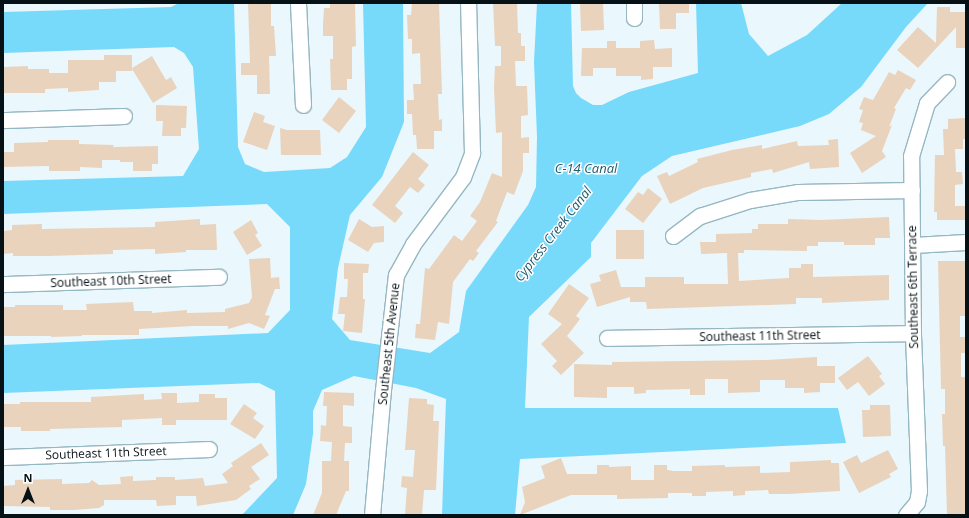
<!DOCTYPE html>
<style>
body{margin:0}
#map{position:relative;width:969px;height:518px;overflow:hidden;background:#eaf7fc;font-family:"Open Sans",sans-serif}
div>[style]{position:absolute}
.water>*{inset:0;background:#77dafb}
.building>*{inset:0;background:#e9d3bd}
.roads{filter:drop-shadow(1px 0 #96b7c2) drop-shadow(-1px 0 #96b7c2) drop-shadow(0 1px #96b7c2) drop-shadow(0 -1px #96b7c2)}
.minor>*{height:15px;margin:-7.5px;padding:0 7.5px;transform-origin:7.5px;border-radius:7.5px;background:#fff}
span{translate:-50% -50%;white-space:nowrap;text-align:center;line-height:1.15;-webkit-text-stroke:3px #fff;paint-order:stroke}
.street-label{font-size:12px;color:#051115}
.water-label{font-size:13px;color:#245b6c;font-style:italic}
.frame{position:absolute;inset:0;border:4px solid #051115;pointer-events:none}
.north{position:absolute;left:8px;top:470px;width:40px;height:40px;-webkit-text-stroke:3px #fff;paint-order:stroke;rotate:0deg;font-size:11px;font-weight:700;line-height:16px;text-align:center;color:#051115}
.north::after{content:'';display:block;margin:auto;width:14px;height:18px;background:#051115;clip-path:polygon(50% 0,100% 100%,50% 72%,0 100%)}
</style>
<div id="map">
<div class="water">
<i style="clip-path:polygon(179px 3px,234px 3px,238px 147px,245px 164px,264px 172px,330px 168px,347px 157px,366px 127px,363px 3px,403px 3px,404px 122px,382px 177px,350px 215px,338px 268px,332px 319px,350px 340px,430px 353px,459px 332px,466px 291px,528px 205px,536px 187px,537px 137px,534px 62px,537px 3px,571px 3px,573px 86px,576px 93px,581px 98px,593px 105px,602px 105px,629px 92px,698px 73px,696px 3px,741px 3px,749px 34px,768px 56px,807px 35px,842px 3px,928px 3px,906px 27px,861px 87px,829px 114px,800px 126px,672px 156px,642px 176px,591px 243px,591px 257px,529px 317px,525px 408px,838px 408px,846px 443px,520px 459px,515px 515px,442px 515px,446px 399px,416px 388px,354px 376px,322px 390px,313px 411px,313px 434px,306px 484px,293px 515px,242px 515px,277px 478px,275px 391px,259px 383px,3px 393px,3px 345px,268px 333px,290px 310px,290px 227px,267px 204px,3px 214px,3px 181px,183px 176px,199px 149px,193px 67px,184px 53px,174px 47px,3px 53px,3px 12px,171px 7px)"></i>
</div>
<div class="building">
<i style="clip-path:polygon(248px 3px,271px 3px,271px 26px,274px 26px,276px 56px,269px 56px,270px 94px,257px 94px,257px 75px,241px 75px,241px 63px,250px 63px)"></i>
<i style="clip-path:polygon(330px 3px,355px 4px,356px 46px,352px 47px,352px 79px,347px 79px,347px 90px,331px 90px,330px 59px,333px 59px,333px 36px,323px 36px,323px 24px,324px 8px,330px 8px)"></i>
<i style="clip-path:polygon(412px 3px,439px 3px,442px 94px,438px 94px,439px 120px,442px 119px,442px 131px,434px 131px,434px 149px,417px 149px,416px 135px,413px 135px,412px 114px,407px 114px,407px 100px,414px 100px,413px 84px,421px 84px,420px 53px,412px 54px,412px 39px,408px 39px,407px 15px,411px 15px)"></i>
<i style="clip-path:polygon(493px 3px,517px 3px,518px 33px,521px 33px,521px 46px,525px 46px,525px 61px,515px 61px,516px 86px,527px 86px,528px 115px,521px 116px,521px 138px,529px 137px,529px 153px,523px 153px,523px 171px,514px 195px,507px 192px,496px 221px,498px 222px,476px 251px,479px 253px,473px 261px,470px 259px,453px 282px,449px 324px,438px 322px,435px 340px,415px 338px,416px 324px,420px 324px,425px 268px,429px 269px,454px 235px,462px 241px,477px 221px,470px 216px,480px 202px,492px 173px,502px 177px,502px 132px,496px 133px,494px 87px,495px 66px,501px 66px,501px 46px,495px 46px)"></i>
<i style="clip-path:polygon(580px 3px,603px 3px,604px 30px,581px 31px)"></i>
<i style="clip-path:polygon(659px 3px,689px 3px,689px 13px,676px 13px,676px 29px,660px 29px)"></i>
<i style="clip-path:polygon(937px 7px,950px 7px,950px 12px,966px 12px,966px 48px,956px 48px,956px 27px,918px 68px,897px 50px,918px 27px,936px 43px)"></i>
<i style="clip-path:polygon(654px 40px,655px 49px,672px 48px,672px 67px,653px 67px,653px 79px,641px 80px,641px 76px,616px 76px,616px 68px,593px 68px,593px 76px,581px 76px,582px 48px,607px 48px,607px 41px,616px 41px,616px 48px,640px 48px,640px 41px)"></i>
<i style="clip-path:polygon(104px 55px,132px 55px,132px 68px,152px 56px,166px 80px,171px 77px,177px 88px,153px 103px,132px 69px,132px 71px,116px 71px,116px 82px,99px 82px,99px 90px,68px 92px,68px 88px,45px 89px,45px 93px,3px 93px,3px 67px,28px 66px,28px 69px,49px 69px,49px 73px,68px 73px,68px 60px,104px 60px)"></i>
<i style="clip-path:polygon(898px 70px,916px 80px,910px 90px,906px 88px,894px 108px,896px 109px,889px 127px,892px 125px,882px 151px,886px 157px,862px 173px,850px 153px,876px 136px,861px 130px,863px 123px,859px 122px,863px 110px,859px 109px,864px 97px,873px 100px,889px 72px,895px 75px)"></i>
<i style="clip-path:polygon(339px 97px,356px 111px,339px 133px,322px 120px)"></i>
<i style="clip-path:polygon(156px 105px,187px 106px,186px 128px,181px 128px,181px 136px,162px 136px,163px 121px,156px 121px)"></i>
<i style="clip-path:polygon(254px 112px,265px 116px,263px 122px,275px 126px,267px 150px,243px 142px)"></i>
<i style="clip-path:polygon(966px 118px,966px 139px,963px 139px,963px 149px,955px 149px,956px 172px,962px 172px,963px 184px,955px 185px,955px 206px,966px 206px,966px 220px,937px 220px,937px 212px,934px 212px,935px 155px,944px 155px,943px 129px,948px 129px,948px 119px)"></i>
<i style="clip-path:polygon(280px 128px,287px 130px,320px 130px,321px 155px,281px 155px)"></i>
<i style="clip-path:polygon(838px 139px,839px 167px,810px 169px,809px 162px,773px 173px,772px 169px,751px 173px,751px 177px,703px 188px,670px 204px,657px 176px,667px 172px,669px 176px,698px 162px,697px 159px,732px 150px,762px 145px,762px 149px,797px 141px,798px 146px,829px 145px,828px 140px)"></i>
<i style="clip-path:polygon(48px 140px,79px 140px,79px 144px,114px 145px,113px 147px,158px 146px,158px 164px,152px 164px,152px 171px,133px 171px,133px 162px,120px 162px,120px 160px,102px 160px,102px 168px,80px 167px,80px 171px,49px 171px,49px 166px,3px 167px,3px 152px,14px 152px,14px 143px,48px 142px)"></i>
<i style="clip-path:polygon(413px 152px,429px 165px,418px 179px,425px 185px,418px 193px,410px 187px,395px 206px,403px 213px,395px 223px,372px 205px)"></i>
<i style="clip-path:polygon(648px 188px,662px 199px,643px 223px,625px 209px,638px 192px,643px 195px)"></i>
<i style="clip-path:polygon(889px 217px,890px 238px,875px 238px,875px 245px,844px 245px,844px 242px,818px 242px,818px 246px,807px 246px,807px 251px,744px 250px,744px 253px,738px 253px,739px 281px,789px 278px,789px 268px,801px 268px,801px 264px,813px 264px,813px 277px,889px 275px,889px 300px,822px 303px,822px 298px,796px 298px,796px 304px,647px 309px,646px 302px,630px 302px,630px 297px,597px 307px,590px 284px,601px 281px,599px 275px,616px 270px,621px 287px,645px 287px,645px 277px,684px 277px,684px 284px,728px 284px,727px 253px,701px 254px,700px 242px,716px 242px,716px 234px,752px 233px,752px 229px,758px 229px,758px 224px,788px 224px,788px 219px,821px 220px)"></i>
<i style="clip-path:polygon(200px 219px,200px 225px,216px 224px,217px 250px,186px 250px,186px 252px,155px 254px,155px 249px,113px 250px,113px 254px,48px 256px,13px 256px,13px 253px,3px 254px,3px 231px,12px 230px,12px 225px,42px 224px,42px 229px,155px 227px,155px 222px)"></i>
<i style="clip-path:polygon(359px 219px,372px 227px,384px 226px,384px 242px,374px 243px,368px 252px,348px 240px)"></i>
<i style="clip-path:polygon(251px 220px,258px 233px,255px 235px,262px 246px,247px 255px,233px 232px)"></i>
<i style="clip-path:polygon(616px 230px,644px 230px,644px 259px,616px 259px)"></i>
<i style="clip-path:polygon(270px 258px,271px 278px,279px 277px,280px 289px,275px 289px,265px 315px,270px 316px,264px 329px,249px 323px,228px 329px,228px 326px,193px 326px,139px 329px,139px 335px,82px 335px,82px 336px,51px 337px,51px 336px,3px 336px,3px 307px,15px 307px,15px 305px,63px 305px,63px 310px,87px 310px,86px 304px,133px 302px,134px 311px,152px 311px,152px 313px,187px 310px,187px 313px,225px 312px,225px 309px,249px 303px,252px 297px,249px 259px)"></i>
<i style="clip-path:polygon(938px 261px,966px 261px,966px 316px,960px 316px,960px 337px,966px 337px,966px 353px,961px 353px,961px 377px,966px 377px,966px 515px,947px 515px,945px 446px,943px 446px,942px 414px,945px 414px,945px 389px,941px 389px)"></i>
<i style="clip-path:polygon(344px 263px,369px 264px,368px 273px,363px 273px,363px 299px,365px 299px,362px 333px,343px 331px,345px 314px,338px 314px,340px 297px,347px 297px,348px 279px,344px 279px)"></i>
<i style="clip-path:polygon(569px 284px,589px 298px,576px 316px,580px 319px,567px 336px,584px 353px,561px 375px,552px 366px,557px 361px,541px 344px,562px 324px,548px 314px)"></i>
<i style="clip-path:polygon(868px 356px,882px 374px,879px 376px,885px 384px,869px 396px,858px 382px,847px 390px,838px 378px)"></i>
<i style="clip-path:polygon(817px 357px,817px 366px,835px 366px,835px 383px,820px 383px,820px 392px,804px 393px,804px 388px,785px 388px,785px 380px,760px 380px,760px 392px,728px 393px,728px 379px,705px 379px,705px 395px,690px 395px,690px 389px,646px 390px,646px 393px,634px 394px,634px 387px,607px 387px,607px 398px,574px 397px,574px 364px,612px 365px,612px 362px,767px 360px)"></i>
<i style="clip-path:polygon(324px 392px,354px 393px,354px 406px,343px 405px,343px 426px,352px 427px,352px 443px,345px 443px,344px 461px,349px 461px,349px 491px,346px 491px,336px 515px,313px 515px,322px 493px,322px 461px,331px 461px,332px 442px,320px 441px,321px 425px,326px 426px,327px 406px,323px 406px)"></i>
<i style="clip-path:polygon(161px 393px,177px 393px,177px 403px,199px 402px,199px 394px,215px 394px,215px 398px,227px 398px,227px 420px,176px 420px,176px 425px,162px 425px,162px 418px,122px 420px,122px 427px,50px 429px,50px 431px,21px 431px,21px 427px,3px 427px,3px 404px,20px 404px,20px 402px,91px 402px,91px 397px,144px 394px,144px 400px,162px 399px)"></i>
<i style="clip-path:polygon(409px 398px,427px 399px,427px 404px,434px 405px,433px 421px,439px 421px,436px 490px,424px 490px,422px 515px,405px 515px,407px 488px,401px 487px,402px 476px,413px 477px,415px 450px,405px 450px)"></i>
<i style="clip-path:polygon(244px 404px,257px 413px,253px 418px,264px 426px,255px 439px,230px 424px)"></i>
<i style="clip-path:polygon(870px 405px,890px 405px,891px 436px,863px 437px,862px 410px,870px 410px)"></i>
<i style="clip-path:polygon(261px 443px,269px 455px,251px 467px,260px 479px,249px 486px,251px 489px,236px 500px,197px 506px,196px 496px,176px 496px,176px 505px,157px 506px,156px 500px,104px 500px,104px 505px,99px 508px,74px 510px,50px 510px,50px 507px,3px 506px,3px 486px,15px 485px,15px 480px,62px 479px,62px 484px,89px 483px,92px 480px,99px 485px,121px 484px,120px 477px,133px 476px,133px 481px,156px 480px,156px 477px,175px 477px,175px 480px,203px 478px,205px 486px,228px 483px,222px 474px,233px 466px,231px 463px)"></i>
<i style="clip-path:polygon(888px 450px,898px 469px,889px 474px,891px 477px,859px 493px,843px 462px,857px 455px,861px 463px)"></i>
<i style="clip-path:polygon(561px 458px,567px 474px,597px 474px,597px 465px,609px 465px,609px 467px,631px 466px,631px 480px,654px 480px,654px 465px,667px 465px,667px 470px,674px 471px,692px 471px,692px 466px,725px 465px,725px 467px,760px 466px,760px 473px,790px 472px,790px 462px,831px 460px,831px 463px,839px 463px,840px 491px,788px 494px,769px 494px,768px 490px,745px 491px,745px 495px,733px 496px,733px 491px,706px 492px,706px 496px,692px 496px,692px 493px,668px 493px,668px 498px,617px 499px,617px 495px,571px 495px,520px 515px,525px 502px,522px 487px,545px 478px,541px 466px)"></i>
</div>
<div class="roads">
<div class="minor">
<i style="left:298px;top:3px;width:102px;rotate:87.2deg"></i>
<i style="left:634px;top:3px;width:15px;rotate:90deg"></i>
<i style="left:3px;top:120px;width:121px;rotate:-1.9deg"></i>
<i style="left:673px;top:236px;width:34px;rotate:-37deg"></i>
<i style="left:700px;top:216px;width:52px;rotate:-17.7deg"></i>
<i style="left:750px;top:200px;width:49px;rotate:-9.5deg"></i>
<i style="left:798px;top:192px;width:114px;rotate:-1deg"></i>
<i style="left:913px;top:245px;width:53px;rotate:-3.2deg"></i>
<i style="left:3px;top:284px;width:216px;rotate:-1.9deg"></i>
<i style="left:607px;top:338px;width:306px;rotate:-0.9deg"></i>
<i style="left:3px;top:457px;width:206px;rotate:-2.2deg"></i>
<i style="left:372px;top:515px;width:125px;rotate:-85deg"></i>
<i style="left:383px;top:390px;width:116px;rotate:-83.6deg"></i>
<i style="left:396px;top:275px;width:35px;rotate:-61deg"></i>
<i style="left:413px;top:244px;width:84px;rotate:-53.3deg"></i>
<i style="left:463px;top:177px;width:26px;rotate:-69deg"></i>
<i style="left:472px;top:153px;width:150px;rotate:-91.5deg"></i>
<i style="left:906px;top:515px;width:17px;rotate:-50deg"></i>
<i style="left:917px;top:502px;width:11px;rotate:-80deg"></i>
<i style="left:919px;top:491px;width:158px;rotate:-92.2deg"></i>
<i style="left:913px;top:333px;width:177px;rotate:-90.6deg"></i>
<i style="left:911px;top:156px;width:55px;rotate:-73.2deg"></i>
<i style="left:927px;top:103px;width:29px;rotate:-46deg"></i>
</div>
</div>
<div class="street-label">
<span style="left:111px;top:281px;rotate:-2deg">Southeast 10th Street</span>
<span style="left:913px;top:287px;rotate:-91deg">Southeast 6th Terrace</span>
<span style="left:760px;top:336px;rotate:-1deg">Southeast 11th Street</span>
<span style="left:389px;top:344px;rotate:-84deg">Southeast 5th Avenue</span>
<span style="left:106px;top:453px;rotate:-2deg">Southeast 11th Street</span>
</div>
<div class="water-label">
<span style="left:586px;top:168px">C-14 Canal</span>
<span style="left:553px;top:234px;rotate:-52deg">Cypress Creek Canal</span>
</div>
<div class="frame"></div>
<div class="north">N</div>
</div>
